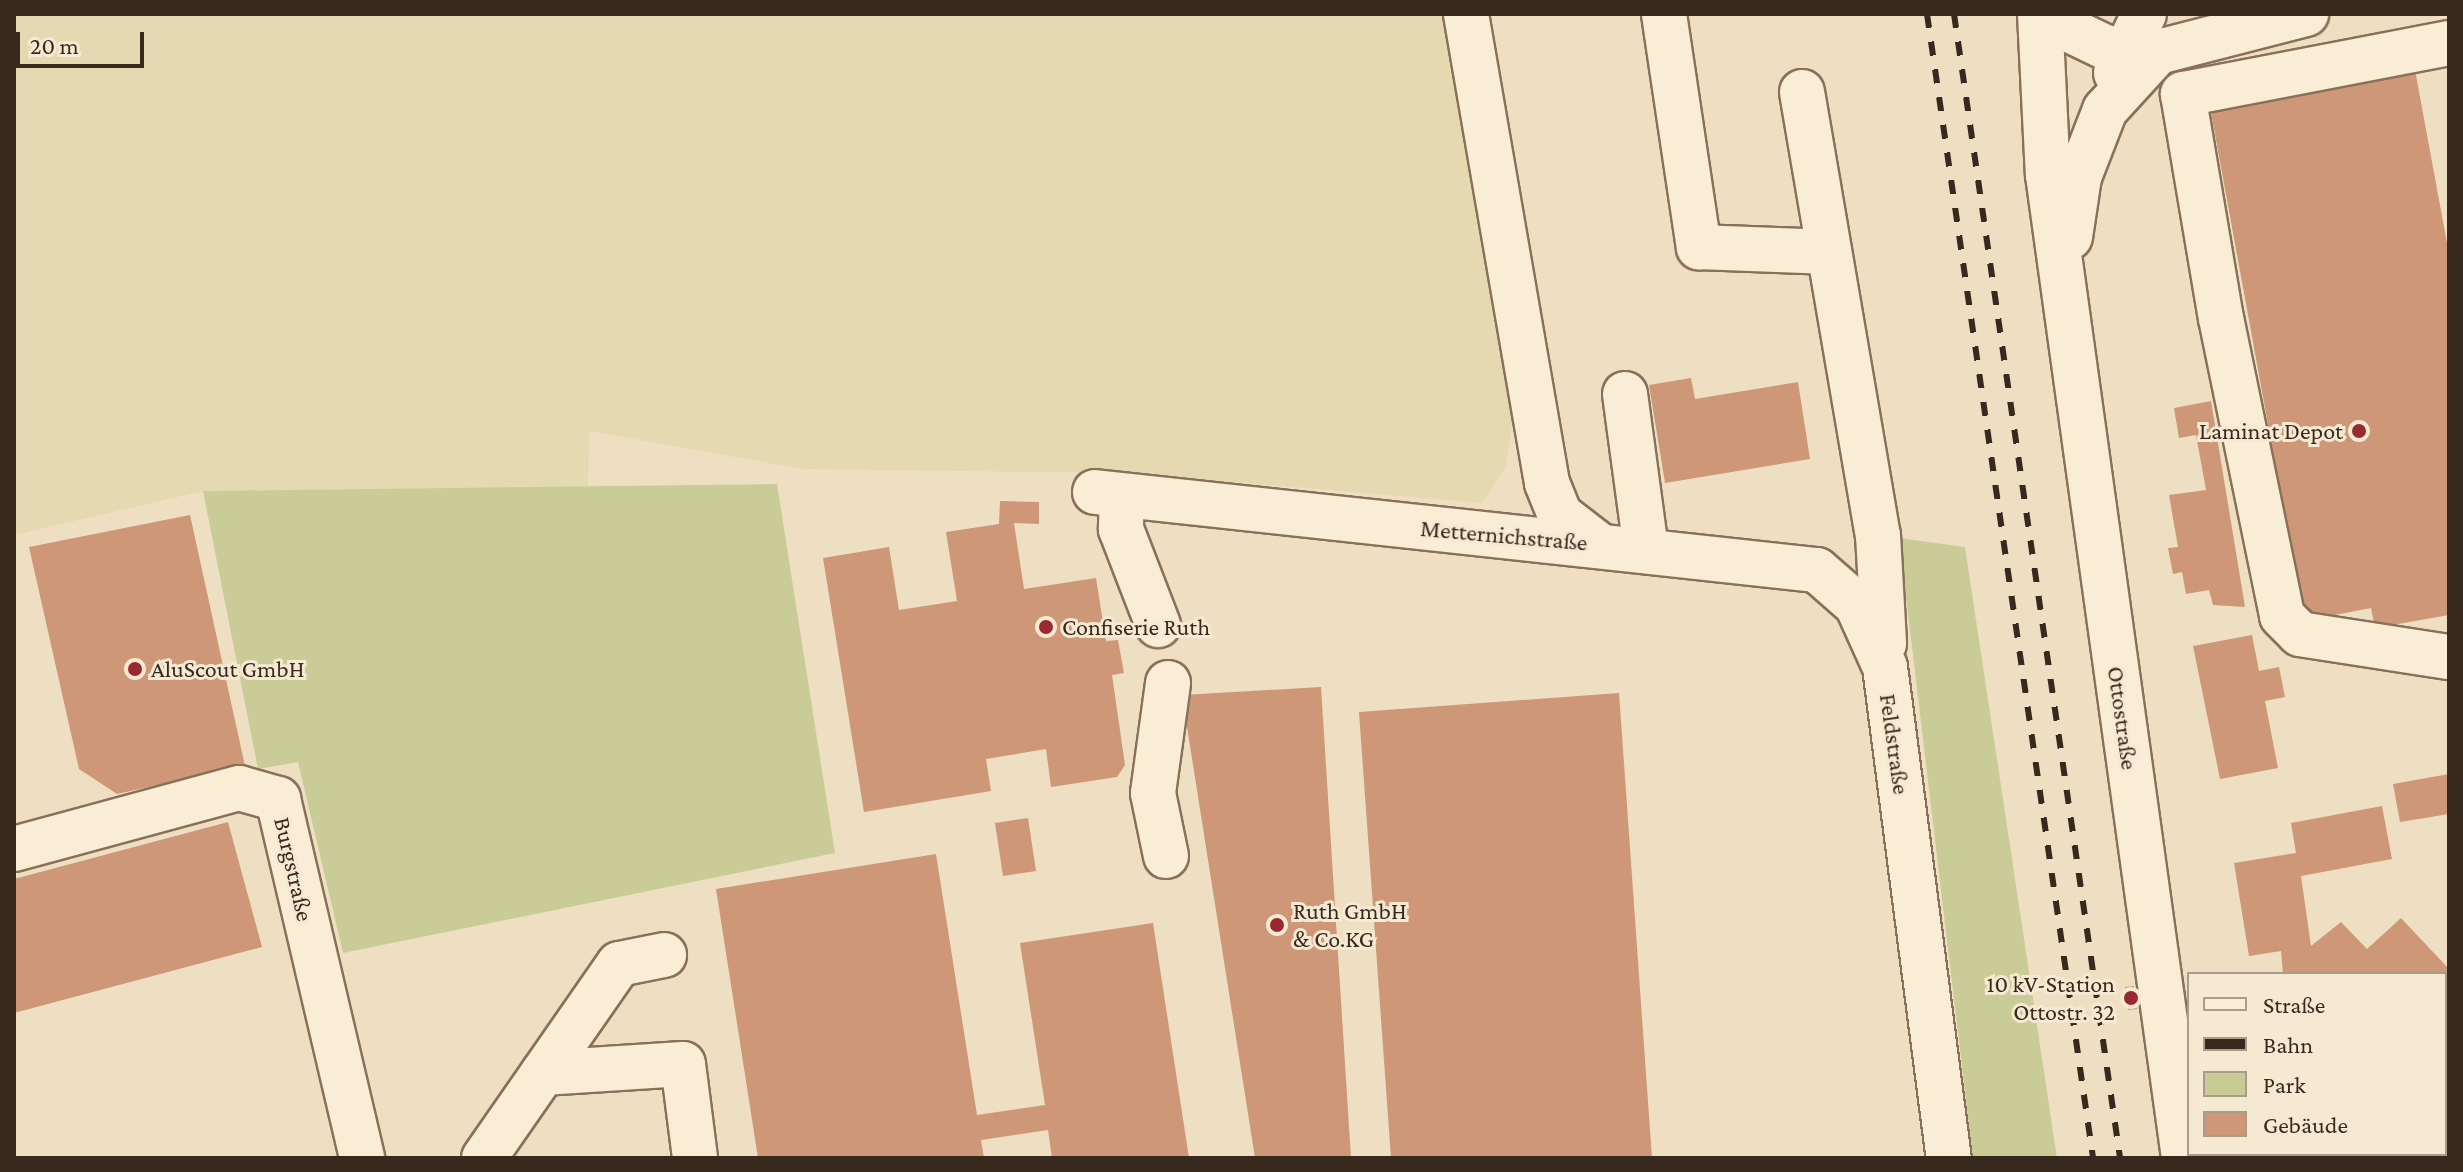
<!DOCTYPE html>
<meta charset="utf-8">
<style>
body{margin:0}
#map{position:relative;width:2463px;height:1172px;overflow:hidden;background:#eedfc3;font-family:"Crimson Pro",serif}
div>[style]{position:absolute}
.farmland>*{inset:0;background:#e4d9b0}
.green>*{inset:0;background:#c9cc96}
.building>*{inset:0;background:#cd9778}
.roads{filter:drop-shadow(2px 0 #887059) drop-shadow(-2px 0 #887059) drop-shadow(0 2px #887059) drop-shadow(0 -2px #887059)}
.minor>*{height:44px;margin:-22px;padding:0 22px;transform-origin:22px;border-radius:22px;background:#f9edd6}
.rail>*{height:6px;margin-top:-3px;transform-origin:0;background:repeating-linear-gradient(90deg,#38291e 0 14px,transparent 0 28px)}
.dots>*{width:22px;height:22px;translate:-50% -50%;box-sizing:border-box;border:4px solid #f6e9d2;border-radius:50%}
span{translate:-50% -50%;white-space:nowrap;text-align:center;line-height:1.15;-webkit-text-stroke:6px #f6e9d2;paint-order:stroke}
.poi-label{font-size:24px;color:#38291e}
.right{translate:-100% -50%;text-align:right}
.left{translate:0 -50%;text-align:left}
.street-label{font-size:24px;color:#38291e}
.frame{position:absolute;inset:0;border:16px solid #38291e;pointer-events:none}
.legend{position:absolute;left:2187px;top:972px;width:260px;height:184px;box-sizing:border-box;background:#f6e9d2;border:2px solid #aa9c8a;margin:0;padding:10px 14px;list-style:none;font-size:24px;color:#38291e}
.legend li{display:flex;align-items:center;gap:16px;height:40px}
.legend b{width:40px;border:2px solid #aa9c8a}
.scale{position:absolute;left:16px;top:32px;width:128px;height:36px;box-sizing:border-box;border:4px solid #38291e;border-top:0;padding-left:10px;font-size:24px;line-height:28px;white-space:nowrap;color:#38291e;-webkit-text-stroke:6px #f6e9d2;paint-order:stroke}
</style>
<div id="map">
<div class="farmland">
<i style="clip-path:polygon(14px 14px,1457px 14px,1515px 407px,1505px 468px,1482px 503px,1129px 473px,803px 469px,589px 431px,588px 487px,203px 491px,14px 535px)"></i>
</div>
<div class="green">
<i style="clip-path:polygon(777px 484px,835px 853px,343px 953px,298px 762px,258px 769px,203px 491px)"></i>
<i style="clip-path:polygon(1899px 538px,1965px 547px,2057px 1158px,1973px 1158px)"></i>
</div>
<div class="building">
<i style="clip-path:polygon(2413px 59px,2449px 254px,2449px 615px,2375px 628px,2371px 608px,2304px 621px,2208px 96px)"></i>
<i style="clip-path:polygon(1691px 378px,1695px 399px,1798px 382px,1810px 459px,1665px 483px,1649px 385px)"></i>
<i style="clip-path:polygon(2211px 401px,2216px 431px,2245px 607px,2213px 605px,2209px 590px,2186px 594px,2182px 572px,2173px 574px,2168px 548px,2178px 547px,2169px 495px,2206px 490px,2196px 435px,2179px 438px,2174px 408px)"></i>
<i style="clip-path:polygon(1000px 501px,1039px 502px,1039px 524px,1014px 523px,1024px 589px,1096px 578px,1106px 641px,1118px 640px,1124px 673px,1112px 675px,1125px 765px,1117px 777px,1051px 787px,1046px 749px,986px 759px,991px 791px,864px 812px,823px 558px,889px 547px,899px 610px,957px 601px,946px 532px,999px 524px)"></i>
<i style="clip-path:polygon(190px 515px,245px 766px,117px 794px,79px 769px,29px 547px)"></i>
<i style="clip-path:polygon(2252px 635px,2259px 671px,2279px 667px,2285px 697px,2265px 701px,2278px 768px,2220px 779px,2193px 646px)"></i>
<i style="clip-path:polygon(1321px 687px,1351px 1158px,1255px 1158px,1182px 695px)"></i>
<i style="clip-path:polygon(1619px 693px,1652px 1158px,1391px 1158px,1359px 712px)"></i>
<i style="clip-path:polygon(2449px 774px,2449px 814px,2400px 822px,2393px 784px)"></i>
<i style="clip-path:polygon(2382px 806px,2392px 859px,2301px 876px,2311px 946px,2341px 922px,2367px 949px,2401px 918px,2449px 969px,2449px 980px,2445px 984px,2445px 974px,2283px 974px,2281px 951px,2249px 956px,2234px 863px,2296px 853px,2291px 823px)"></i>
<i style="clip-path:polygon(1028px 818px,1036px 871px,1003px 876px,995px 823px)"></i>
<i style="clip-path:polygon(228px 822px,262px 947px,14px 1013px,14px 879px)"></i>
<i style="clip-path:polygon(936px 854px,977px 1115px,1045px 1105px,1020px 943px,1153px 923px,1189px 1158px,1052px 1158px,1048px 1130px,981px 1140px,984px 1158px,758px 1158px,716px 889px)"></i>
<i style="clip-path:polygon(2134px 986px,2137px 1009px,2128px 1010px,2125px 987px)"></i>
<i style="clip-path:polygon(2445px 1125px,2449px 1158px,2371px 1155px,2445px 1154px)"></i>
</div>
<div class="roads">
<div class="minor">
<i style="left:1466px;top:14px;width:476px;rotate:80.2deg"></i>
<i style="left:1547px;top:483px;width:35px;rotate:68deg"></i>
<i style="left:1560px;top:515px;width:49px;rotate:37.6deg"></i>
<i style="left:1664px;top:14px;width:236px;rotate:81.5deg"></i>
<i style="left:1699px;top:247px;width:130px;rotate:2.2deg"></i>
<i style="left:2040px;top:14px;width:161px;rotate:87.2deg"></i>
<i style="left:2048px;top:175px;width:992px;rotate:82.12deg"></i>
<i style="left:2050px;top:14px;width:10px;rotate:61deg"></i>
<i style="left:2055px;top:23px;width:58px;rotate:25.7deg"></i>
<i style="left:2107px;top:48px;width:51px;rotate:4.5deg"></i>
<i style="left:2449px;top:43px;width:271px;rotate:169.1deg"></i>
<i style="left:2183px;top:94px;width:227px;rotate:80.4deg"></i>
<i style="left:2221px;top:318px;width:304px;rotate:78.4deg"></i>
<i style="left:2282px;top:616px;width:25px;rotate:45deg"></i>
<i style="left:2300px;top:634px;width:151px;rotate:8.8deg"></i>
<i style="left:2116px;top:73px;width:65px;rotate:-64.6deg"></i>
<i style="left:1802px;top:92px;width:449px;rotate:80.3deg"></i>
<i style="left:1878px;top:535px;width:109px;rotate:86.8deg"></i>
<i style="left:2070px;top:237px;width:61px;rotate:-81.5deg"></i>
<i style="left:2079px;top:177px;width:72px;rotate:-68.8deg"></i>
<i style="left:2105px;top:110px;width:79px;rotate:-47.6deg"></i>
<i style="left:2158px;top:52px;width:153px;rotate:-14.4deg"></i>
<i style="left:1625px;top:394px;width:157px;rotate:82.3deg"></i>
<i style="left:1095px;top:492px;width:726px;rotate:6.17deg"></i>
<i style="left:1817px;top:570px;width:53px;rotate:41.2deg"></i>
<i style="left:1857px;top:605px;width:68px;rotate:65.7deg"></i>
<i style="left:1885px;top:667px;width:495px;rotate:82.6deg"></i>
<i style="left:1122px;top:496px;width:33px;rotate:92deg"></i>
<i style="left:1121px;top:529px;width:103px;rotate:68.9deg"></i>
<i style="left:14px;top:849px;width:233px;rotate:-15.2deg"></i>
<i style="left:239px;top:788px;width:41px;rotate:15.8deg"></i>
<i style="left:278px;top:799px;width:369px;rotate:76.8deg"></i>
<i style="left:1166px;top:856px;width:64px;rotate:-101.7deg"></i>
<i style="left:1153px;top:793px;width:111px;rotate:-82.2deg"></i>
<i style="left:2445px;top:1027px;width:5px;rotate:-37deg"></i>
<i style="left:543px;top:1073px;width:140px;rotate:-3.7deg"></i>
<i style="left:683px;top:1064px;width:95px;rotate:82.7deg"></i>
<i style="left:484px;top:1158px;width:236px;rotate:-55.2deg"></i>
<i style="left:619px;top:964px;width:46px;rotate:-11.3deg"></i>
<i style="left:2295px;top:1158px;width:6px;rotate:-45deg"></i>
</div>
</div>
<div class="rail">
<i style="left:1927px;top:14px;width:1156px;rotate:81.74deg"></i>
<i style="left:1954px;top:14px;width:1156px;rotate:81.74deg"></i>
</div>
<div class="dots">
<i style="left:2359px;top:431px;background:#982930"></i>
<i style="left:1046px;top:627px;background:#982930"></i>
<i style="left:135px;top:669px;background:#982930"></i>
<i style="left:1277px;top:925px;background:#982930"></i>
<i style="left:2131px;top:998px;background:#982930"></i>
</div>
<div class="poi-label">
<span class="right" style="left:2343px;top:431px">Laminat Depot</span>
<span class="left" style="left:1062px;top:627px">Confiserie Ruth</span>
<span class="left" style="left:151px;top:669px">AluScout GmbH</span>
<span class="left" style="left:1293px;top:925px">Ruth GmbH<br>&amp; Co.KG</span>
<span class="right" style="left:2115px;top:998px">10 kV-Station<br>Ottostr. 32</span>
</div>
<div class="street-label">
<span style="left:1504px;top:535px;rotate:5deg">Metternichstraße</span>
<span style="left:2123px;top:718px;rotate:82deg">Ottostraße</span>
<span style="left:1895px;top:744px;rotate:82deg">Feldstraße</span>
<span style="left:294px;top:869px;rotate:77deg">Burgstraße</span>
</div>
<div class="frame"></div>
<ul class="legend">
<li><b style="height:10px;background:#f9edd6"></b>Straße</li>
<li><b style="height:10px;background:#38291e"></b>Bahn</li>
<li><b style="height:22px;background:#c9cc96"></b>Park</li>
<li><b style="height:22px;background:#cd9778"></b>Gebäude</li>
</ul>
<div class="scale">20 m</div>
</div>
